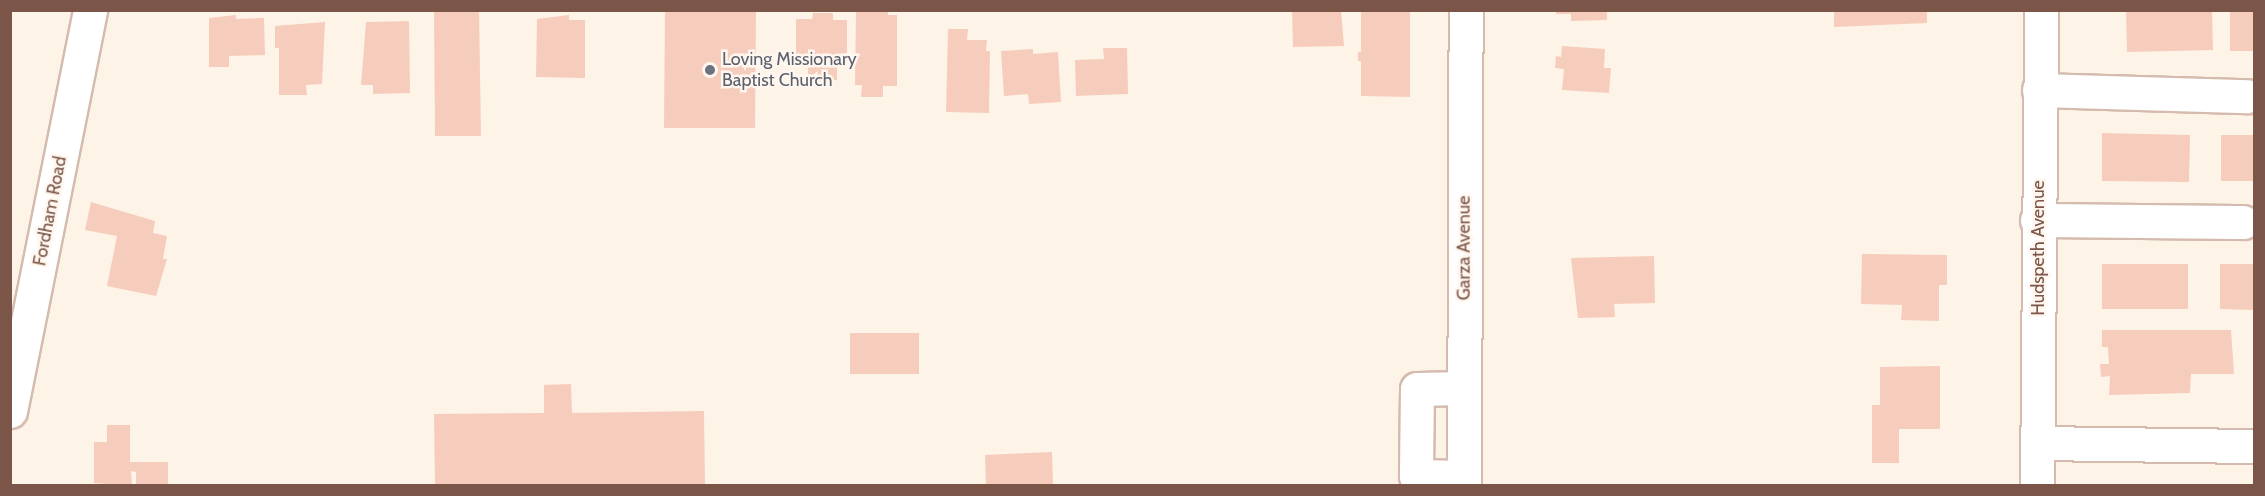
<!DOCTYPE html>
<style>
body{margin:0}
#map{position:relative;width:2265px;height:496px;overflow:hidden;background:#fef3e7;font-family:Cabin,sans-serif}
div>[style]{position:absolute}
.building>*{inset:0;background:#f6cdbc}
.roads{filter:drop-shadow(2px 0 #d4bbae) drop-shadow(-2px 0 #d4bbae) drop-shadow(0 2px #d4bbae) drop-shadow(0 -2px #d4bbae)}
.minor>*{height:33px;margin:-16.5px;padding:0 16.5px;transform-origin:16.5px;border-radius:16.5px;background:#fff}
.dots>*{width:16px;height:16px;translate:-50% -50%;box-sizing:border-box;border:3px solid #fff7ef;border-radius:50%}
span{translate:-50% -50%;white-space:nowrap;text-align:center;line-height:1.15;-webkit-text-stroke:5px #fff7ef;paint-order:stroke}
.worship-label{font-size:18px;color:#5b616d}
.left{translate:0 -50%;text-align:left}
.street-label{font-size:18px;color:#7b5548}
.frame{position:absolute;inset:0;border:12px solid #7b5548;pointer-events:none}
</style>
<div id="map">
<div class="building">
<i style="clip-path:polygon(479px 10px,481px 136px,435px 136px,434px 11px)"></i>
<i style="clip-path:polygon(756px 10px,755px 128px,664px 128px,665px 11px)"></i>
<i style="clip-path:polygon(856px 10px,888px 10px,888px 15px,897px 15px,897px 86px,883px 86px,883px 97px,861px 97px,862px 85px,855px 85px)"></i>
<i style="clip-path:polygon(1292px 10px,1341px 10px,1344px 46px,1293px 47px)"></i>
<i style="clip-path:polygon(1361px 10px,1410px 10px,1410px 97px,1361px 96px,1361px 61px,1358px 61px,1358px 52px,1361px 52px)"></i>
<i style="clip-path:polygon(1556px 10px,1607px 10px,1607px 20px,1571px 21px,1571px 14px,1556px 14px)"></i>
<i style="clip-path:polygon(1834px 10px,1927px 10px,1927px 23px,1834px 27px)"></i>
<i style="clip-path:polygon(2126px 10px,2212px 10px,2213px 50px,2127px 52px)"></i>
<i style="clip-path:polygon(2230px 10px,2254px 10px,2254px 51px,2230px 51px)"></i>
<i style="clip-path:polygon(813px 13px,833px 13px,833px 20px,847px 20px,847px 63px,837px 63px,837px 80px,808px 79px,808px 62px,796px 62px,796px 19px,812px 19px)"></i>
<i style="clip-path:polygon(236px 15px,236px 19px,264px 18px,265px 55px,229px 56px,229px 67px,209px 67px,209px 18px)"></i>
<i style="clip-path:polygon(569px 15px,569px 20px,585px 20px,585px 78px,536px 77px,537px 19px)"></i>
<i style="clip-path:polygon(409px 21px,410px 93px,373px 94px,373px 85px,361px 85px,366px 22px)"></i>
<i style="clip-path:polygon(325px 22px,322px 84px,306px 85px,307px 95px,279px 95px,279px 48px,275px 48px,275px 26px)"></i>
<i style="clip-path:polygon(948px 29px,968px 29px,967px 40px,987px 40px,986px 51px,990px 51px,989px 113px,946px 112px)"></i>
<i style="clip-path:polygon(1562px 46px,1605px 49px,1604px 68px,1611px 68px,1609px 93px,1562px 90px,1564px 69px,1555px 68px,1556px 56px,1561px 57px)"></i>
<i style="clip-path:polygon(1103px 48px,1127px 48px,1128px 94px,1076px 96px,1075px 60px,1104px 59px)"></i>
<i style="clip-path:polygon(1033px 49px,1033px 54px,1058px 52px,1061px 102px,1029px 104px,1028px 94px,1004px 96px,1001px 51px)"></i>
<i style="clip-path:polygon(2102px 133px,2190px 135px,2189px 182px,2102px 181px)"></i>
<i style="clip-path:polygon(2221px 135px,2254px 135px,2254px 181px,2221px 181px)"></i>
<i style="clip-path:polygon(91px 202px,155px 221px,153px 233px,167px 236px,163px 259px,167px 259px,156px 296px,107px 286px,117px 236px,85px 230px)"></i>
<i style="clip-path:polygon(1862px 254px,1947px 255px,1947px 285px,1939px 285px,1939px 321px,1901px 320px,1902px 305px,1861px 304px)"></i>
<i style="clip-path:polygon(1654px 256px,1655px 303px,1614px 304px,1615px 317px,1578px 318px,1571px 258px)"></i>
<i style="clip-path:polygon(2102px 264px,2188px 264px,2188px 309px,2102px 309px)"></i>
<i style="clip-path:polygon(2220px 264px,2254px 264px,2254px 310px,2220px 309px)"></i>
<i style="clip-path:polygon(2102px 330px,2231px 330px,2234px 374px,2191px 374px,2190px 393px,2109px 395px,2110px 376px,2101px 377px,2100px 364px,2109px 364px,2108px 347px,2102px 347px)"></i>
<i style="clip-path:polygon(850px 333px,919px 333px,919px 374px,850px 374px)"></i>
<i style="clip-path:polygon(1940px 366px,1940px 429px,1899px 429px,1899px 463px,1872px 463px,1872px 405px,1880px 405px,1880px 367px)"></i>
<i style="clip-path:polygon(571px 384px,572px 413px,704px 411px,705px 486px,435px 486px,434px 414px,544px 413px,544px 385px)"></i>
<i style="clip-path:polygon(107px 425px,130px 425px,130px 462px,168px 462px,168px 486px,136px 486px,136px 472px,131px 471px,132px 486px,94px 483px,94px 442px,107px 442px)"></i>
<i style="clip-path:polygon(1052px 452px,1053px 486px,986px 486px,985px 455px)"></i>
</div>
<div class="roads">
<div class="minor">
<i style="left:2039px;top:90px;width:208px;rotate:1.7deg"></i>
<i style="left:2037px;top:220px;width:206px;rotate:0.6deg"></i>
<i style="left:1463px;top:388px;width:46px;rotate:178.8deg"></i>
<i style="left:1417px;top:389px;width:87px;rotate:90.7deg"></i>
<i style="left:1416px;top:476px;width:48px;rotate:1.2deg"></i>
<i style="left:10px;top:411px;width:409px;rotate:-78.7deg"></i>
<i style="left:2037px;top:443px;width:217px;rotate:0.8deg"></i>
<i style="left:1464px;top:486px;width:476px;rotate:-89.8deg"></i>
<i style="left:2037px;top:486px;width:476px;rotate:-89.5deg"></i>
</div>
</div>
<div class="dots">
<i style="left:710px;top:70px;background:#6b7280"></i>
</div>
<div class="worship-label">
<span class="left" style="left:722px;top:70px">Loving Missionary<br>Baptist Church</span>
</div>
<div class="street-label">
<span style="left:50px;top:211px;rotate:-79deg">Fordham Road</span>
<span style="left:1464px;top:248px;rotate:-90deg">Garza Avenue</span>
<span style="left:2038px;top:248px;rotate:-90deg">Hudspeth Avenue</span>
</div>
<div class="frame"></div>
</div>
